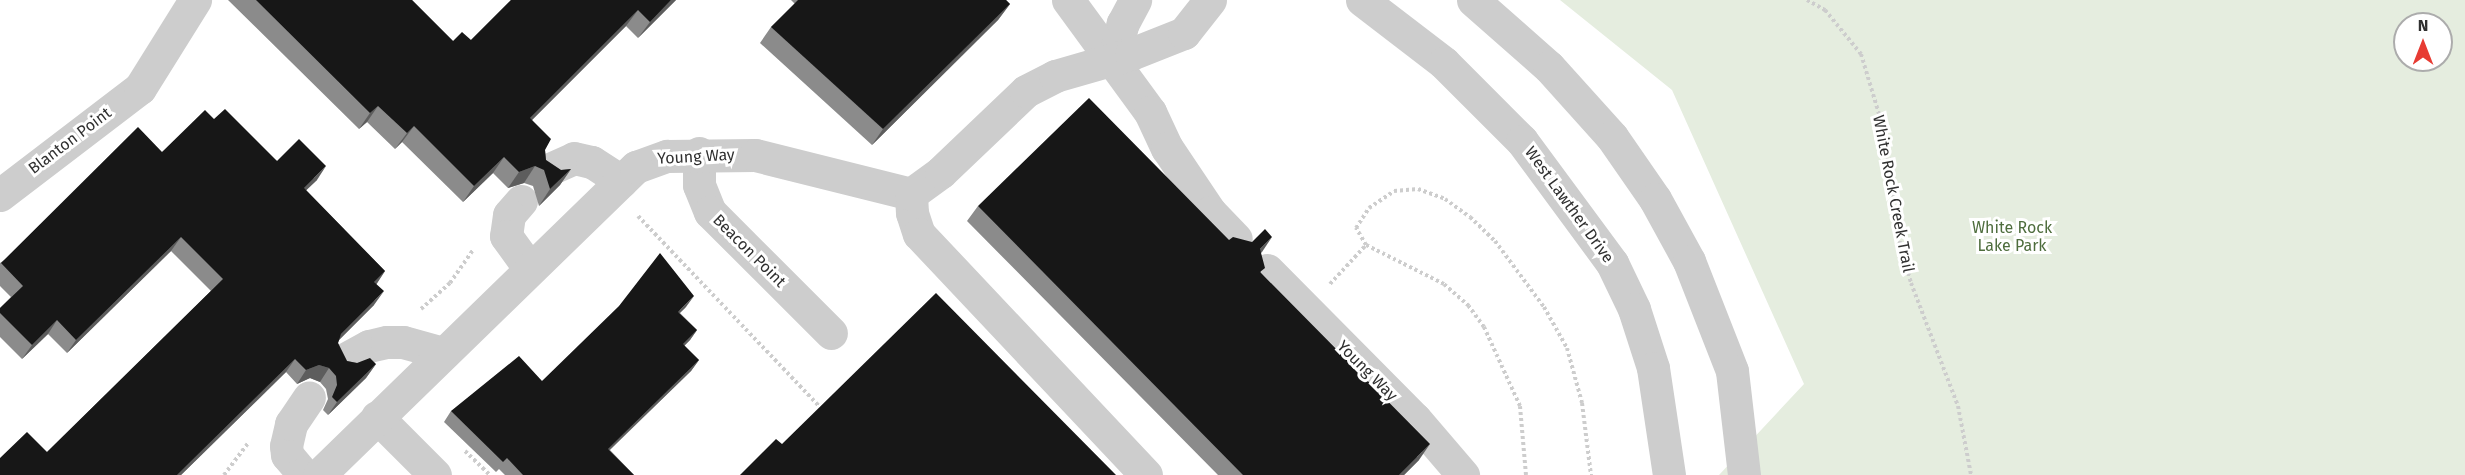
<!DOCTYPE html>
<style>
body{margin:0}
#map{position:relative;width:2465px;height:475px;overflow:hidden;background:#fff;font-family:"Fira Sans",sans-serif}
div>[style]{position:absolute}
.green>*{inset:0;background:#e5eddf}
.path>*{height:4px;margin-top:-2px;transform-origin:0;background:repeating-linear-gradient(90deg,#cdcdcd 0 3px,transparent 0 6px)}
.minor>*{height:33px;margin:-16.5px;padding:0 16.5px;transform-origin:16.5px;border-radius:16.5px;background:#cdcdcd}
.wall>*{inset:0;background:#8b8b8b}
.shaded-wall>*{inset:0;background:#5d5d5d}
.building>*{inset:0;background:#171717}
span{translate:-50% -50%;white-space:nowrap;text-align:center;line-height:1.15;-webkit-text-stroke:6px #fff;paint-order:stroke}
.street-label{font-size:16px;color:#303030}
.park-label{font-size:16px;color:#4e6d3d}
.north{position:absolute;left:2393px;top:12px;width:60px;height:60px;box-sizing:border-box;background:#fff;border:2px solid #acacac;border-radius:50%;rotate:0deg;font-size:16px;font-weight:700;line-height:24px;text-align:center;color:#303030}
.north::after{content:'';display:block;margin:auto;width:21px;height:27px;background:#e73b33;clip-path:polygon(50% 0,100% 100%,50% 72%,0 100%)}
</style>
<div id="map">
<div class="green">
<i style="clip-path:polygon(evenodd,1560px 0,2465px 0,2465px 475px,1719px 475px,1804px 384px,1672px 90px,1560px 0,2405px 24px,2441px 24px,2441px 60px,2405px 60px,2405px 24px)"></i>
</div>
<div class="path">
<i style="left:1807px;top:0;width:21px;rotate:29deg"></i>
<i style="left:1825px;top:10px;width:57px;rotate:50.7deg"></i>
<i style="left:1861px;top:54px;width:84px;rotate:73.3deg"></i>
<i style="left:1885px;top:134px;width:111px;rotate:82.2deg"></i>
<i style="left:1900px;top:244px;width:41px;rotate:74.2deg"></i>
<i style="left:1911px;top:283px;width:132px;rotate:69.1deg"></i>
<i style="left:1958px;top:406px;width:70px;rotate:79.3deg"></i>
<i style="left:638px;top:216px;width:265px;rotate:46.4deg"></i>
<i style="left:1330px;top:284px;width:53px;rotate:-47.3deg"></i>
<i style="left:421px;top:309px;width:39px;rotate:-42deg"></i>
<i style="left:450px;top:283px;width:40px;rotate:-55.1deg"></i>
<i style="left:465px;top:451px;width:35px;rotate:44deg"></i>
<i style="left:224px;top:475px;width:41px;rotate:-52.9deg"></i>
<i style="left:1526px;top:475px;width:69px;rotate:-95deg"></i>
<i style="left:1520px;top:406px;width:87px;rotate:-114.5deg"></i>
<i style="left:1484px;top:327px;width:26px;rotate:-126deg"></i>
<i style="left:1469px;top:306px;width:33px;rotate:-139deg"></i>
<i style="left:1444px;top:284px;width:87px;rotate:-153.4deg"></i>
<i style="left:1366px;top:245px;width:20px;rotate:-120deg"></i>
<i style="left:1356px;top:228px;width:24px;rotate:-57deg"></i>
<i style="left:1369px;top:208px;width:30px;rotate:-34deg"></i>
<i style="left:1394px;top:191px;width:24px;rotate:-5deg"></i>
<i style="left:1418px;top:189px;width:29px;rotate:20deg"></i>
<i style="left:1445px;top:199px;width:31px;rotate:36deg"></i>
<i style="left:1470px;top:217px;width:35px;rotate:44deg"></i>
<i style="left:1495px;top:241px;width:82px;rotate:53.4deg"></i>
<i style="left:1544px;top:307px;width:47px;rotate:60.7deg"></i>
<i style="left:1567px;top:348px;width:57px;rotate:74.7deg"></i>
<i style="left:1582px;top:403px;width:73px;rotate:82.9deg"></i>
</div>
<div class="minor">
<i style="left:1068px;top:0;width:139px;rotate:53.8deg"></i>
<i style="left:1150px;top:112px;width:40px;rotate:65deg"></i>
<i style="left:1167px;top:148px;width:77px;rotate:56.1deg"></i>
<i style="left:1210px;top:212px;width:37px;rotate:46deg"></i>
<i style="left:1362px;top:0;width:103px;rotate:37.5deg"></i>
<i style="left:1444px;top:63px;width:110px;rotate:45deg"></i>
<i style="left:1522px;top:141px;width:152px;rotate:53.6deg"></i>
<i style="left:1612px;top:263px;width:51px;rotate:64.4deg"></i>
<i style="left:1634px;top:309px;width:62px;rotate:72.1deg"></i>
<i style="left:1653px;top:368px;width:108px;rotate:81.5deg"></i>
<i style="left:1473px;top:0;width:101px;rotate:41.4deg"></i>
<i style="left:1549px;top:67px;width:94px;rotate:48deg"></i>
<i style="left:1612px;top:137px;width:75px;rotate:55.3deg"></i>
<i style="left:1655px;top:199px;width:71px;rotate:61.3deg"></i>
<i style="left:1689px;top:261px;width:118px;rotate:68.6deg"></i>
<i style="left:1732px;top:371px;width:105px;rotate:83.4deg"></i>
<i style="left:1114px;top:58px;width:36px;rotate:-76deg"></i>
<i style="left:1123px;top:23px;width:26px;rotate:-62deg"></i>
<i style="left:699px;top:153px;width:32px;rotate:90deg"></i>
<i style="left:699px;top:185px;width:29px;rotate:68deg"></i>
<i style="left:710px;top:212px;width:171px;rotate:45deg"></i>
<i style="left:552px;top:168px;width:24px;rotate:-24deg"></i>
<i style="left:574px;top:158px;width:18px;rotate:13deg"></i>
<i style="left:592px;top:162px;width:35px;rotate:33deg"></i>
<i style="left:911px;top:194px;width:19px;rotate:87deg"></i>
<i style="left:912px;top:213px;width:22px;rotate:72deg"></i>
<i style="left:919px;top:234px;width:331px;rotate:46.7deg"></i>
<i style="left:0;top:195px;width:176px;rotate:-37.4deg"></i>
<i style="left:140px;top:88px;width:104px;rotate:-58deg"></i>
<i style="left:521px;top:201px;width:18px;rotate:131deg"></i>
<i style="left:509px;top:215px;width:21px;rotate:98deg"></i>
<i style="left:506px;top:236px;width:39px;rotate:54deg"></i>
<i style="left:1267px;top:270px;width:210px;rotate:45.2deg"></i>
<i style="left:1415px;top:419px;width:74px;rotate:49.4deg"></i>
<i style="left:347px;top:358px;width:25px;rotate:-29deg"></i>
<i style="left:369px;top:346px;width:18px;rotate:-13deg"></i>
<i style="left:387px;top:342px;width:16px"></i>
<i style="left:403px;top:342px;width:41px;rotate:15.4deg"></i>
<i style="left:377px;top:417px;width:82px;rotate:45deg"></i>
<i style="left:304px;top:475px;width:26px;rotate:-130deg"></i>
<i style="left:287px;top:455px;width:9px;rotate:-96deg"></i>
<i style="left:286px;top:446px;width:23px;rotate:-77deg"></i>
<i style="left:291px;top:424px;width:32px;rotate:-56deg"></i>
<i style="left:319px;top:475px;width:442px;rotate:-44.2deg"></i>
<i style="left:636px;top:167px;width:33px;rotate:-20deg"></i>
<i style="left:667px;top:156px;width:88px;rotate:-0.7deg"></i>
<i style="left:755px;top:155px;width:161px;rotate:14deg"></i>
<i style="left:911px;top:194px;width:37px;rotate:-36deg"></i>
<i style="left:941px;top:172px;width:117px;rotate:-43.6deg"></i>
<i style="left:1026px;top:91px;width:33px;rotate:-27deg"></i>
<i style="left:1055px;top:76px;width:79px;rotate:-16.1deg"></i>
<i style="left:1131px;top:54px;width:57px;rotate:-21.6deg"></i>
<i style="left:1184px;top:33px;width:42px;rotate:-51.8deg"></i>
</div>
<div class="wall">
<i style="clip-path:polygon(228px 0,412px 0,453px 41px,471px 40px,511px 0,676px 0,638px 38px,626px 26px,532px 120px,545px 150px,546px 160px,561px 170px,571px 169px,560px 185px,539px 206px,533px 186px,524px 183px,508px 188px,493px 173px,463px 202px,402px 142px,395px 149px,367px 122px,359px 129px)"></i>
<i style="clip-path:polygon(791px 0,1006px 0,1010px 4px,998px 20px,872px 145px,760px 43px,771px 27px,795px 4px)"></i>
<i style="clip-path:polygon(214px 119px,277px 161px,317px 180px,306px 190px,385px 271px,376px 284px,374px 305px,339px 340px,338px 343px,347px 361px,357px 363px,376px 364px,366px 378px,328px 415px,323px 410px,328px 399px,326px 389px,320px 382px,310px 378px,297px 384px,286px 372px,181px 475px,0 475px,47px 452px,211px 291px,171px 251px,67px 353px,48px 334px,22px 359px,0 337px,0 308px,11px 297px,0 286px,0 263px,162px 152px)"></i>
<i style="clip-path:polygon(978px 206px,1229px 240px,1261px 253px,1261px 273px,1419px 460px,1404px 475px,1218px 475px,967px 221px)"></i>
<i style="clip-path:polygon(686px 307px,680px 313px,697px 330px,690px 340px,684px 346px,699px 360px,691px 371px,610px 450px,634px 475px,505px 475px,499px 469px,496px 472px,444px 422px,451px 411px,542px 381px)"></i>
</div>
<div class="shaded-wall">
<i style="clip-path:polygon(671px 0,676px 0,638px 38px,650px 22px)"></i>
<i style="clip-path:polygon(1010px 4px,998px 20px,872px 145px,883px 129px)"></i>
<i style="clip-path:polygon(638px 10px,626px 26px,518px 134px,530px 118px)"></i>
<i style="clip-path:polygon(378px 106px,367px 122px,359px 129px,370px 113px)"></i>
<i style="clip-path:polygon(414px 126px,402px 142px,395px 149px,407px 133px)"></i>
<i style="clip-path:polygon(504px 157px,493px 173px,463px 202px,474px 186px)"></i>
<i style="clip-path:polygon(326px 166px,317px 180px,294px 202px,304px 188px)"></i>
<i style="clip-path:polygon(535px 166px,524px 183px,508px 188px,519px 172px)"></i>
<i style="clip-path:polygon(571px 169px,560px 185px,539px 206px,550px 189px)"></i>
<i style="clip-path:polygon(181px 237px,171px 251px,67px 353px,76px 340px)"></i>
<i style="clip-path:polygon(1272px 237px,1262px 252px,1249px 265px,1260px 249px)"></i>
<i style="clip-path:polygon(385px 271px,376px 285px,374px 282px)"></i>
<i style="clip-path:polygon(384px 291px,374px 305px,331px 348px,341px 334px)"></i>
<i style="clip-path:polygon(694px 296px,686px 307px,670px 322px,678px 312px)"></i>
<i style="clip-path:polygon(57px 320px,48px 334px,22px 359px,32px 345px)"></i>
<i style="clip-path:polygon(697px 330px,690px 340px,675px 355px,683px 344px)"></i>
<i style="clip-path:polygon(295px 359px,286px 372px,181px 475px,177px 475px)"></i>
<i style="clip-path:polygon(699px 360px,691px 371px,600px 459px,608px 449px)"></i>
<i style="clip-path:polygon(376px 364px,366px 378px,328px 415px,337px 402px)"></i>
<i style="clip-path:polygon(319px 365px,329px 368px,320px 382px,310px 378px,297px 384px,306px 370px)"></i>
<i style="clip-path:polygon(1430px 444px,1419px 460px,1404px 475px,1399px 475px)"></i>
</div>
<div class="building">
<i style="clip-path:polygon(256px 0,412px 0,453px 41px,462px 32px,471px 40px,511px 0,671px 0,650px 22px,638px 10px,530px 118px,551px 139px,545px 150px,546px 160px,561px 170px,571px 169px,550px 189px,544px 170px,535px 166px,519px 172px,504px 157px,474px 186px,414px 126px,407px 133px,378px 106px,370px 113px)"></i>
<i style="clip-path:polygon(798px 0,1006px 0,1010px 4px,883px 129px,771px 27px)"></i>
<i style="clip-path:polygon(1089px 98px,1229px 240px,1233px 237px,1252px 242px,1265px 229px,1272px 237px,1260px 249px,1265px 268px,1260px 272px,1430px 444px,1399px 475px,1243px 475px,978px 206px)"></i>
<i style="clip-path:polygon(225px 109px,277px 161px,299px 139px,326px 166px,304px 188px,385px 271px,374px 282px,384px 291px,341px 334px,338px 343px,347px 361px,357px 363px,370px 358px,376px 364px,337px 402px,332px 397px,337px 385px,336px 376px,329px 368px,319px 365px,306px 370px,295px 359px,177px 475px,0 475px,0 458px,27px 432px,47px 452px,223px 279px,181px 237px,76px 340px,57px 320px,32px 345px,0 313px,0 308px,23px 286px,1px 263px,138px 127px,162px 152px,205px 110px,214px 119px)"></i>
<i style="clip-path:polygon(660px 253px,694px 296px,678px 312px,697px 330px,683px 344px,699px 360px,608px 449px,634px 475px,523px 475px,507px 458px,503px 462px,451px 411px,519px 356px,542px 381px,619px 306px)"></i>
<i style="clip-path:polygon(936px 293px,1116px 475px,740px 475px,776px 439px,782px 444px)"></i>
</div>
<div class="street-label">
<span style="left:70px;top:141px;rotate:-37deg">Blanton Point</span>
<span style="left:696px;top:157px;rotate:-3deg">Young Way</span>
<span style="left:1893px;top:194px;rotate:79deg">White Rock Creek Trail</span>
<span style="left:1569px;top:205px;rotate:54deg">West Lawther Drive</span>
<span style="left:749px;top:251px;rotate:45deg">Beacon Point</span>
<span style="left:1367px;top:371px;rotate:45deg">Young Way</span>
</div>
<div class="park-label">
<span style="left:2012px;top:237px">White Rock<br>Lake Park</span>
</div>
<div class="north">N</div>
</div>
